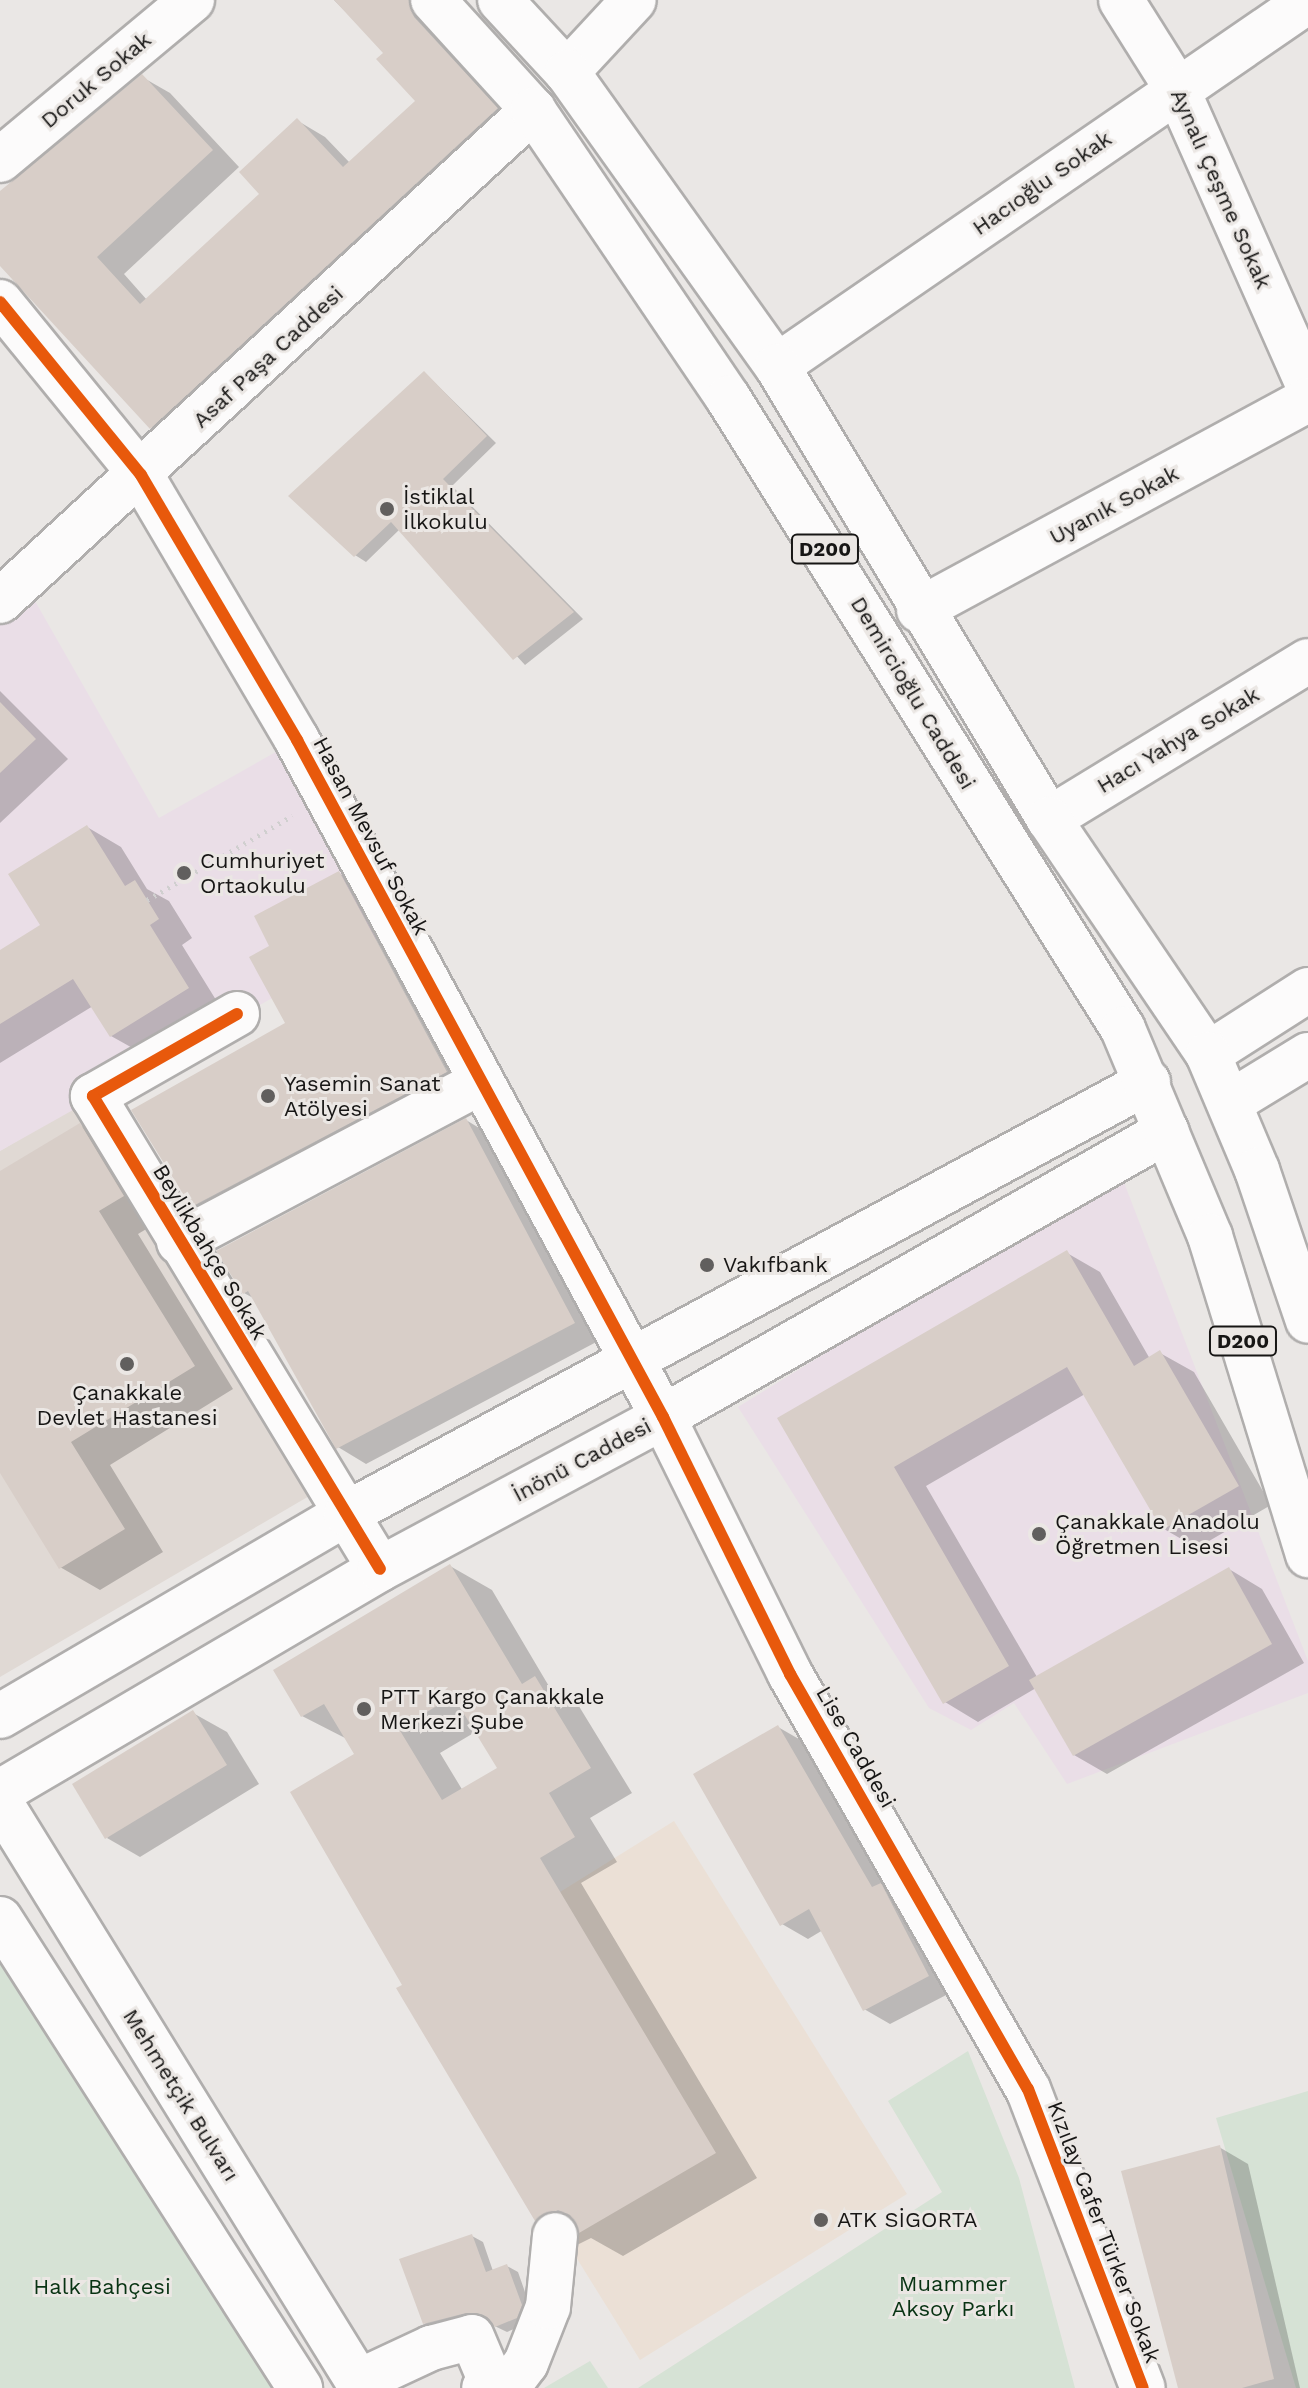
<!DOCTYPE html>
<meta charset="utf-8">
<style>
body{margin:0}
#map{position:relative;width:1308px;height:2388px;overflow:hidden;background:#eae7e5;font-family:"Work Sans",sans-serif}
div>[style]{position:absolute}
.commercial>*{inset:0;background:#ebe0d6}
.built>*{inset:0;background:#e0d9d4}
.education>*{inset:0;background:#eadee7}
.green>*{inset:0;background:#d6e2d5}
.shadow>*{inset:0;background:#0003}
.building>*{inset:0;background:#d8cec8}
.path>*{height:5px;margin-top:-2.5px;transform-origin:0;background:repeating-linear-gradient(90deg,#d0cfcf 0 2px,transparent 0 8px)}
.roads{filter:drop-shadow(2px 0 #b0aead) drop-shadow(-2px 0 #b0aead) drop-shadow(0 2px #b0aead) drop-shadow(0 -2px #b0aead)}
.minor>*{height:44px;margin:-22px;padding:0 22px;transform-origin:22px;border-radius:22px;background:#fcfbfb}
.major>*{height:44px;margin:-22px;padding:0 22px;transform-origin:22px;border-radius:22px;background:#fcfbfb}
.highway>*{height:44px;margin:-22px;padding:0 22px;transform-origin:22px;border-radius:22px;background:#fcfbfb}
.cycleway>*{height:12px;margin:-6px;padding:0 6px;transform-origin:6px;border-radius:6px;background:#e8590c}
.dots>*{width:22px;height:22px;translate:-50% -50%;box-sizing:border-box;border:4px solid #ebe7e4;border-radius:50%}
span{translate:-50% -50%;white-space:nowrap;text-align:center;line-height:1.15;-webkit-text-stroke:6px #ebe7e4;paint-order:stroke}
.shield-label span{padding:2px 6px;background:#ebe7e4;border:2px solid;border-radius:6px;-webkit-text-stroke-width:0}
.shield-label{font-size:20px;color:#171615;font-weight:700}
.street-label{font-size:22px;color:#171615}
.poi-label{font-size:22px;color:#171615}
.left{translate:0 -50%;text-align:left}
.park-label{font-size:22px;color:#083313}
</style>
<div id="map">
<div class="commercial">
<i style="clip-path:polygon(674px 1821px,907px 2194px,640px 2360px,566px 2241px,655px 2184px,715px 2153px,560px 1892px)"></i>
</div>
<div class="built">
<i style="clip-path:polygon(93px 1096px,328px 1485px,0 1677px,0 1151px)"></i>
</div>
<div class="education">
<i style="clip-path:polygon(23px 580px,159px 818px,297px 740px,397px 928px,0 1151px,0 601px)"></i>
<i style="clip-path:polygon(1120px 1172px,1308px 1661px,1308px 1693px,1067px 1784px,1014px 1703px,971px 1730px,929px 1708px,738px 1407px)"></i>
</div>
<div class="green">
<i style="clip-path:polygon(0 1937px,287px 2388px,0 2388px)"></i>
<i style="clip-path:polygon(968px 2051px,1019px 2178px,1075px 2388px,638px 2388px,942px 2192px,888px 2101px)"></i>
<i style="clip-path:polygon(1308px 2091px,1308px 2388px,1296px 2388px,1216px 2118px)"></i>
<i style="clip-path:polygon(590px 2361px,608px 2388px,544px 2388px)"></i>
</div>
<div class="shadow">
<i style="clip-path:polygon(334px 0,428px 0,524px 125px,179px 443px,151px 427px,0 263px,0 196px,142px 77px,170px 93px,239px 167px,124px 274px,147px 300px,262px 194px,298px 121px,325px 137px,350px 163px,418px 101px,386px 53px)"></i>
<i style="clip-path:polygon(425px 373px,496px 443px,452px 486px,583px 619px,525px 665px,400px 529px,366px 562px,355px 555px)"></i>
<i style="clip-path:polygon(0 691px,68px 759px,0 823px)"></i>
<i style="clip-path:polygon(87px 827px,121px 847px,147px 889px,169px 901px,192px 938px,182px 945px,221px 1008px,145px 1055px,111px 1036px,93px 1006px,0 1063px,0 953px,43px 926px)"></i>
<i style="clip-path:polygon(339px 873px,364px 888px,471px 1086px,218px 1220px,193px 1206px,287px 1024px,272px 947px)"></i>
<i style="clip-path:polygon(466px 1120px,494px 1137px,602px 1339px,366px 1464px,338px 1447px,255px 1299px,244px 1293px)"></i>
<i style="clip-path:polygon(80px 1125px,120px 1148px,163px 1219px,138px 1234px,233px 1389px,110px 1465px,163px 1552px,100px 1590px,60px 1567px,0 1469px,0 1174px)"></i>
<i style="clip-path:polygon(1067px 1253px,1100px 1272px,1150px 1359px,1160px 1353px,1194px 1372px,1271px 1505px,1197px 1548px,1164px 1529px,1085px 1394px,926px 1486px,1037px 1677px,1229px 1569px,1262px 1589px,1304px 1663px,1107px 1774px,1074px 1755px,1036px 1688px,978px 1722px,945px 1702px,779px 1418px)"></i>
<i style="clip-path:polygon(evenodd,450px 1566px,492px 1590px,550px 1688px,577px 1703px,632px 1793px,590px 1818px,617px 1862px,581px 1883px,757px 2178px,623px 2256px,591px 2238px,579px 2244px,536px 2219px,404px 1986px,357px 1755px,347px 1739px,302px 1716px,450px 1566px,477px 1731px,500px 1769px,463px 1791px,440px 1753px,477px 1731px)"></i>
<i style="clip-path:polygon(193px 1713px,227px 1732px,259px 1784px,140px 1857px,107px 1838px)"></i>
<i style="clip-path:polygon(778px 1727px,804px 1742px,954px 1991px,890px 2024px,864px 2009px,823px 1930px,808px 1939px,782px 1924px)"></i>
<i style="clip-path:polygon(1219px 2147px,1248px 2164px,1300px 2388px,1181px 2388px)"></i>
<i style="clip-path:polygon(472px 2236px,483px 2242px,493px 2271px,507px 2266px,518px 2272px,532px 2312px,528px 2323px,507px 2332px,478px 2318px,435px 2329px,424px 2323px)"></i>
</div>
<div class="building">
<i style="clip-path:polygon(334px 0,409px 0,414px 17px,498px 108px,150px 429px,0 266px,0 191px,142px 74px,213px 150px,97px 257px,140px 304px,259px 194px,239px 172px,297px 118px,343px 167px,415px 101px,376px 59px,383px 53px)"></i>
<i style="clip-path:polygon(424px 371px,487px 436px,443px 479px,574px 612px,513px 660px,391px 522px,354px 557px,288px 496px)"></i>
<i style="clip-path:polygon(0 702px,36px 739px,0 773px)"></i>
<i style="clip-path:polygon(87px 825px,125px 886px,135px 880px,159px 919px,150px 925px,189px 988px,110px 1037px,73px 979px,0 1024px,0 950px,40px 925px,8px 874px)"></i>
<i style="clip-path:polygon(339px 871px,447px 1072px,191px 1207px,131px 1110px,285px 1023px,249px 957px,269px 946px,254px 916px)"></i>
<i style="clip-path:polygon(466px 1118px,575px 1323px,336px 1449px,248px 1291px,243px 1294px,216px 1251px)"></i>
<i style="clip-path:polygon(80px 1123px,124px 1196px,99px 1211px,195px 1366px,71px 1442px,125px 1529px,59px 1569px,0 1473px,0 1171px)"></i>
<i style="clip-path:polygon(1067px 1250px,1134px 1366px,1160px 1350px,1239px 1486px,1162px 1530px,1067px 1367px,894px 1467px,1009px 1666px,943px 1704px,777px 1418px)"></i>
<i style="clip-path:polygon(evenodd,450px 1564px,522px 1684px,535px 1676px,591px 1768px,549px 1793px,575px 1837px,540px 1858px,716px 2153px,579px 2233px,570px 2215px,558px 2210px,535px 2221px,396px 1988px,402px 1985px,290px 1792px,354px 1754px,324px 1704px,301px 1717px,273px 1670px,450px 1564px,453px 1696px,497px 1768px,442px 1800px,399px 1729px,453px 1696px)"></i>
<i style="clip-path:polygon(1229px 1567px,1272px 1644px,1073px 1756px,1029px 1680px)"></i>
<i style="clip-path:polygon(193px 1710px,227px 1765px,105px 1839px,72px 1784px)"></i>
<i style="clip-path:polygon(778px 1725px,872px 1887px,881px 1883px,929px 1976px,863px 2011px,809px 1909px,780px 1926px,693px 1774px)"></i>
<i style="clip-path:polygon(1220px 2145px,1274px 2379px,1242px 2388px,1178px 2388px,1121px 2171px)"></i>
<i style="clip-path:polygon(472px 2234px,486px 2272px,507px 2264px,522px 2305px,517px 2318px,495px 2327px,487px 2317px,466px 2313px,423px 2324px,399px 2259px)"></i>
</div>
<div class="path">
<i style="left:147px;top:900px;width:168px;rotate:-30.1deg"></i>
</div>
<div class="roads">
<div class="minor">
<i style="left:1121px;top:0;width:105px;rotate:57.8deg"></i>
<i style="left:1177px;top:89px;width:323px;rotate:66.1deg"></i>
<i style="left:567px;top:72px;width:98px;rotate:-47.1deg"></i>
<i style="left:0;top:160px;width:250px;rotate:-39.8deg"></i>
<i style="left:0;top:302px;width:223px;rotate:50.8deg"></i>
<i style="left:141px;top:475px;width:308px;rotate:59.5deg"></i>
<i style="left:297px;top:740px;width:770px;rotate:61.6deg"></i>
<i style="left:663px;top:1417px;width:287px;rotate:63.7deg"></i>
<i style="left:790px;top:1674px;width:478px;rotate:60.2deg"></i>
<i style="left:1028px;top:2089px;width:320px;rotate:69deg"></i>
<i style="left:777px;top:366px;width:644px;rotate:-34.5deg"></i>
<i style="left:0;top:601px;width:725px;rotate:-42.65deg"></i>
<i style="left:919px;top:610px;width:442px;rotate:-28.4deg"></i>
<i style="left:1049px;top:819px;width:303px;rotate:-31.4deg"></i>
<i style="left:237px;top:1014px;width:166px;rotate:150.3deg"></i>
<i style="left:93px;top:1096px;width:553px;rotate:58.75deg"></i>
<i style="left:1208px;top:1054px;width:119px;rotate:-32.6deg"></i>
<i style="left:1231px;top:1102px;width:90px;rotate:-31.4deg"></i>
<i style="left:179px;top:1242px;width:340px;rotate:-27.9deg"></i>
<i style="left:358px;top:2382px;width:81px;rotate:-25deg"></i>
<i style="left:431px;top:2348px;width:42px;rotate:-15deg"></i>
<i style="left:472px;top:2337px;width:49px;rotate:67.1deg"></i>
<i style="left:491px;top:2382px;width:9px;rotate:139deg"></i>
<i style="left:507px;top:2388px;width:31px;rotate:-53deg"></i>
<i style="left:526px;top:2363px;width:60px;rotate:-68.6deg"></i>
<i style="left:548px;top:2307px;width:72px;rotate:-84.4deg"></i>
</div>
<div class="major">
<i style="left:0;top:1716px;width:401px;rotate:-30.3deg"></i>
<i style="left:346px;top:1514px;width:911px;rotate:-28.31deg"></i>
<i style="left:0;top:1792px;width:441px;rotate:-30.4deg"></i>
<i style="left:380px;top:1569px;width:321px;rotate:-28.2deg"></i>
<i style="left:663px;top:1417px;width:579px;rotate:-29.57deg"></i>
<i style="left:0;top:1802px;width:689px;rotate:58.29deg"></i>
<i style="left:0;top:1919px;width:557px;rotate:57.39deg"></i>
</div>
<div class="highway">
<i style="left:433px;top:0;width:149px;rotate:47.7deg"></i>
<i style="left:533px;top:110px;width:348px;rotate:55.9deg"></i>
<i style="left:728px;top:398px;width:744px;rotate:57.95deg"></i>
<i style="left:1123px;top:1029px;width:225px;rotate:67.2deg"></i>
<i style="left:1210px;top:1236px;width:334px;rotate:72.9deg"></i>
<i style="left:500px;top:0;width:98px;rotate:47.1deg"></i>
<i style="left:567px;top:72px;width:361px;rotate:54.5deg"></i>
<i style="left:777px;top:366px;width:528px;rotate:59.02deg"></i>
<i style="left:1049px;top:819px;width:284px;rotate:55.9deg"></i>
<i style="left:1208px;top:1054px;width:126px;rotate:67.1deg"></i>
<i style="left:1257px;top:1170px;width:159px;rotate:71.3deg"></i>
</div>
</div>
<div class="cycleway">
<i style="left:0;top:302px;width:223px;rotate:50.8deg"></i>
<i style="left:141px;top:475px;width:308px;rotate:59.5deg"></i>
<i style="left:297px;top:740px;width:770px;rotate:61.6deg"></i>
<i style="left:663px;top:1417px;width:287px;rotate:63.7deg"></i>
<i style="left:790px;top:1674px;width:478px;rotate:60.2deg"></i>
<i style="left:1028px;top:2089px;width:320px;rotate:69deg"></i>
<i style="left:237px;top:1014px;width:166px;rotate:150.3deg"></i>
<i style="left:93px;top:1096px;width:553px;rotate:58.75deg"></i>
</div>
<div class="dots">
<i style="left:387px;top:509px;background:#615f5e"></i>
<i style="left:184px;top:873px;background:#615f5e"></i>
<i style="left:268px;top:1096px;background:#615f5e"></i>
<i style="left:707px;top:1265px;background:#615f5e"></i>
<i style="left:127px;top:1364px;background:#615f5e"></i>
<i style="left:1039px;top:1534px;background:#615f5e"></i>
<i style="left:364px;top:1709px;background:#615f5e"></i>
<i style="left:821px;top:2220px;background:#615f5e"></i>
</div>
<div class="shield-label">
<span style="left:825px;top:549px">D200</span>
<span style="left:1243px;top:1341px">D200</span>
</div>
<div class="street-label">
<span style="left:96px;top:80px;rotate:-40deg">Doruk Sokak</span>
<span style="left:1042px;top:183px;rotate:-35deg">Hacıoğlu Sokak</span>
<span style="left:1221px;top:189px;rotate:66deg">Aynalı Çeşme Sokak</span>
<span style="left:268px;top:357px;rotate:-43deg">Asaf Paşa Caddesi</span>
<span style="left:1114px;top:505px;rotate:-28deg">Uyanık Sokak</span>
<span style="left:913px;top:693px;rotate:59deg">Demircioğlu Caddesi</span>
<span style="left:1178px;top:740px;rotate:-31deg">Hacı Yahya Sokak</span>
<span style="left:371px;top:836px;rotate:62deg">Hasan Mevsuf Sokak</span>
<span style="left:210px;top:1252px;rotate:59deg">Beylikbahçe Sokak</span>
<span style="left:582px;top:1460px;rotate:-28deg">İnönü Caddesi</span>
<span style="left:856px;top:1747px;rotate:60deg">Lise Caddesi</span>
<span style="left:181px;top:2095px;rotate:58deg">Mehmetçik Bulvarı</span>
<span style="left:1104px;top:2232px;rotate:69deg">Kızılay Cafer Türker Sokak</span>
</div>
<div class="poi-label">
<span class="left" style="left:403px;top:509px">İstiklal<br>İlkokulu</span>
<span class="left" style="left:200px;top:873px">Cumhuriyet<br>Ortaokulu</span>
<span class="left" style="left:284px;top:1096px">Yasemin Sanat<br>Atölyesi</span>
<span class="left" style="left:723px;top:1265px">Vakıfbank</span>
<span style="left:127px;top:1405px">Çanakkale<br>Devlet Hastanesi</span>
<span class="left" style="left:1055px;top:1534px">Çanakkale Anadolu<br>Öğretmen Lisesi</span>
<span class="left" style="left:380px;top:1709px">PTT Kargo Çanakkale<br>Merkezi Şube</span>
<span class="left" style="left:837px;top:2220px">ATK SİGORTA</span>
</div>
<div class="park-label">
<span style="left:953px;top:2296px">Muammer<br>Aksoy Parkı</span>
<span style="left:102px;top:2287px">Halk Bahçesi</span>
</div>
</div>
